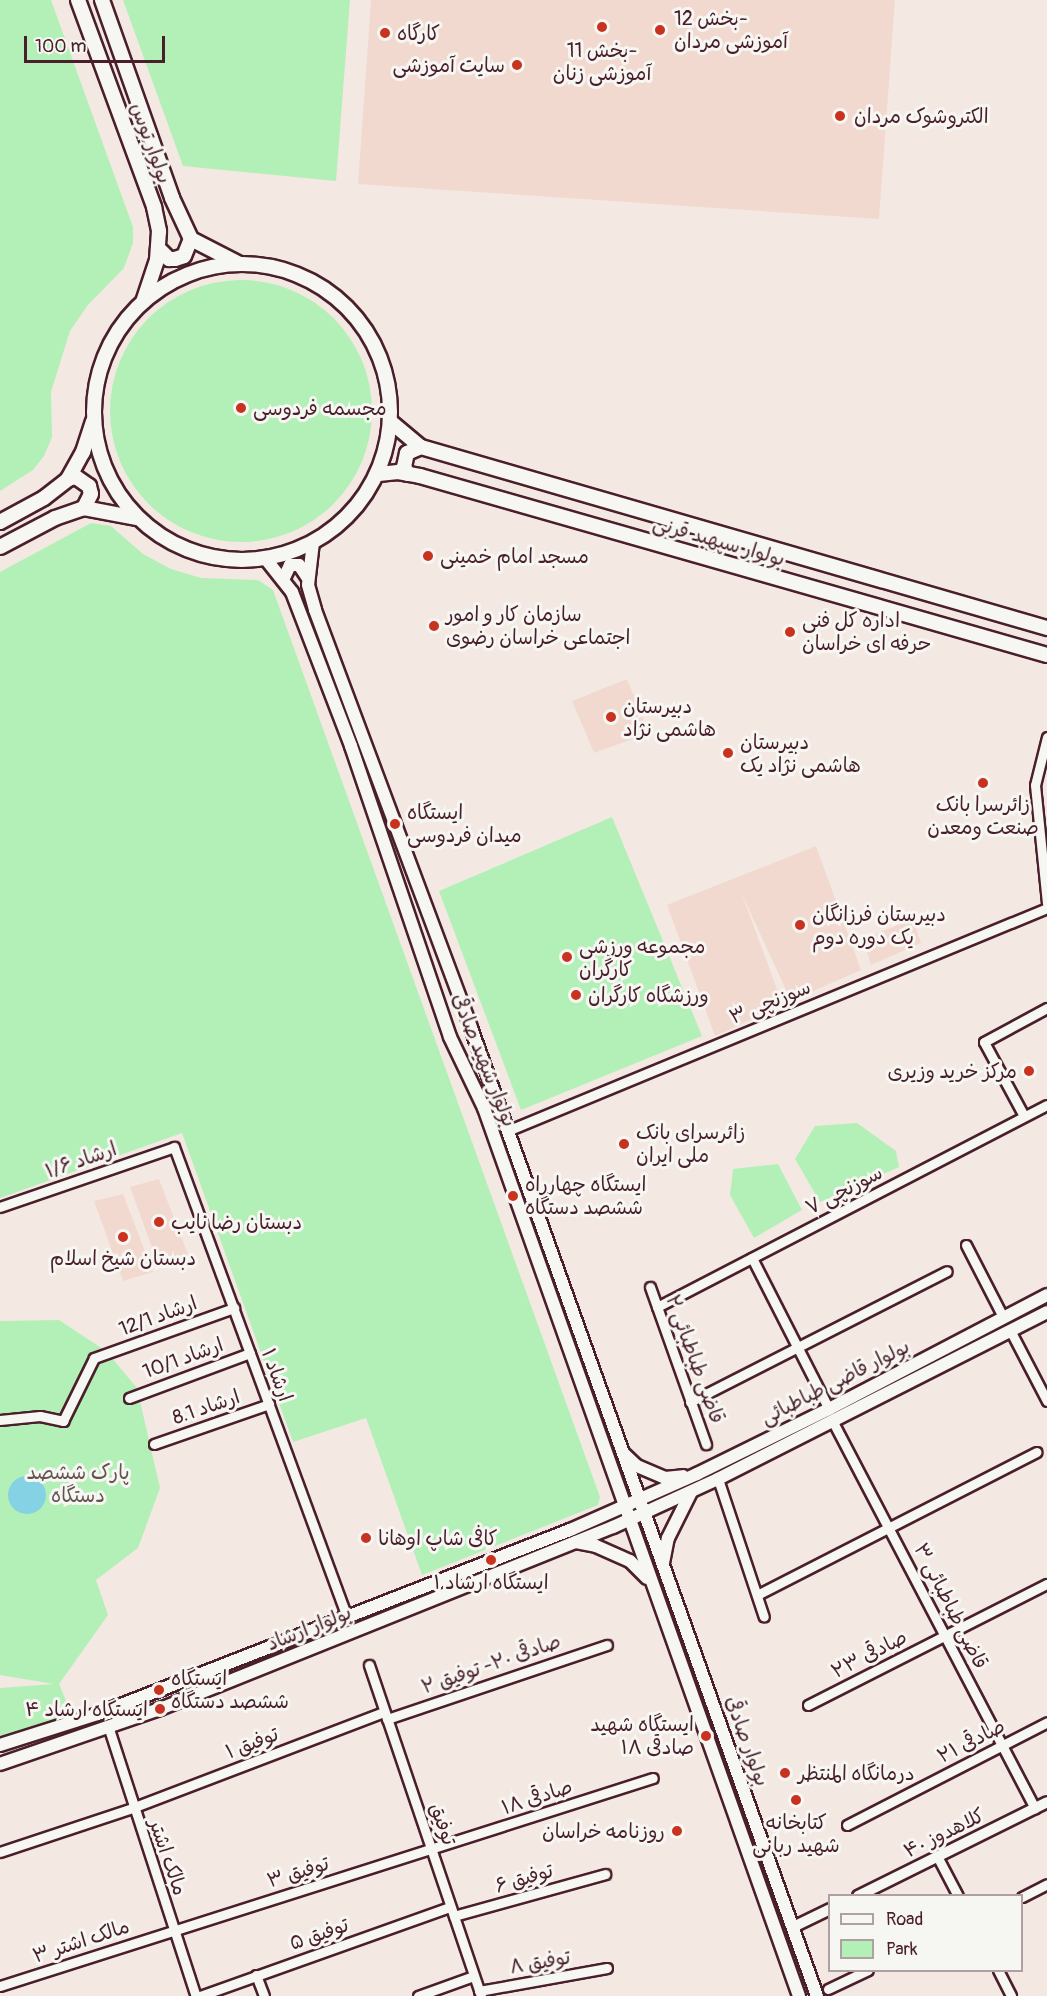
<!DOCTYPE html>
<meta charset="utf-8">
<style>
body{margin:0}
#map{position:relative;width:1047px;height:1996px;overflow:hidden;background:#f4e9e2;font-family:Pangolin,"Playpen Sans Arabic",sans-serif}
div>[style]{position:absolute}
.built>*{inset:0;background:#f2d9cf}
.green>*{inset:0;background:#b2f0b7}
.round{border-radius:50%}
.water>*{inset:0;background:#84d2e3}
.roads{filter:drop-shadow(2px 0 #4a1f2b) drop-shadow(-2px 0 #4a1f2b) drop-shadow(0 2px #4a1f2b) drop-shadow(0 -2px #4a1f2b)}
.minor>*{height:9px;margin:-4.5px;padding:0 4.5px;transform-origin:4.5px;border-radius:4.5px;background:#f6f6f2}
.tertiary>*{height:10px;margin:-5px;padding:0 5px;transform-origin:5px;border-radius:5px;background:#f6f6f2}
.secondary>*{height:12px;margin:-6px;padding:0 6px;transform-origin:6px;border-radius:6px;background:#f6f6f2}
.primary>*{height:14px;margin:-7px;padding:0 7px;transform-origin:7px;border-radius:7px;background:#f6f6f2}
.primary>.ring{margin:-7px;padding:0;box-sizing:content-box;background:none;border:14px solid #f6f6f2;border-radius:50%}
.dots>*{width:16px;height:16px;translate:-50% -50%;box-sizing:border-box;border:3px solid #f6f6f2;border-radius:50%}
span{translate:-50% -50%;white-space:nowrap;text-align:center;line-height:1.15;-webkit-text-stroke:6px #f6f6f2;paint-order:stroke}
.poi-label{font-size:20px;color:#4a1f2b}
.left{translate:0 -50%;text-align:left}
.right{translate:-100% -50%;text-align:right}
.street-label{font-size:20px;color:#4a1f2b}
.park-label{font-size:20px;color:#64534e}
.legend{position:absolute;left:828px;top:1894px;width:195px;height:78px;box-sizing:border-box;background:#f6f6f2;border:2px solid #b1a0a2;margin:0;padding:8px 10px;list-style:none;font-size:18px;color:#4a1f2b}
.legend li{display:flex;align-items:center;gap:12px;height:30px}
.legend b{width:30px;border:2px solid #b1a0a2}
.scale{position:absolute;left:24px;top:36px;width:141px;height:27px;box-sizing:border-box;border:3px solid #4a1f2b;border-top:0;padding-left:8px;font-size:18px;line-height:21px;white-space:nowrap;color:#4a1f2b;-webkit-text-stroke:4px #f6f6f2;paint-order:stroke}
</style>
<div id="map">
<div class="built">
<i style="clip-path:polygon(371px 0,895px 0,879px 219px,358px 184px)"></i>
<i style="clip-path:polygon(627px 679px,649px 733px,594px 753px,572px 701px)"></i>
<i style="clip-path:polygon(816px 846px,861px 970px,791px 1001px,741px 892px,783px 1005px,715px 1036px,667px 905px)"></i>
<i style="clip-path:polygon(913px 919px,921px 943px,871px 965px,863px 939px)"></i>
<i style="clip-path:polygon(159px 1179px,189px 1257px,159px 1267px,130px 1187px)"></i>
<i style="clip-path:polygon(123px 1194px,153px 1272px,123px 1281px,94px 1201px)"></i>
</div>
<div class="green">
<i style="clip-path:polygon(0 0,51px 0,133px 227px,133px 243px,124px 268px,87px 306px,70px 331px,51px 392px,52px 437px,44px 456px,33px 470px,0 491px)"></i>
<i style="clip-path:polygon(123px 0,350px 0,336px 181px,183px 166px)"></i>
<i class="round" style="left:110px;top:280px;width:262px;height:262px"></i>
<i style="clip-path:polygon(91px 523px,111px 526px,143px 554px,171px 569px,201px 578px,258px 580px,273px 590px,600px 1497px,598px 1505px,422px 1575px,366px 1418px,293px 1442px,182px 1133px,0 1198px,0 572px)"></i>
<i style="clip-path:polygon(612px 817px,702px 1036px,521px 1110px,439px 891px)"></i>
<i style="clip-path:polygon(857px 1123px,896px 1151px,899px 1167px,820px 1202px,795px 1159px,815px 1126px)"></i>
<i style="clip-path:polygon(778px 1164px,802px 1210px,754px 1238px,730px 1195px,733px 1169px)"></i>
<i style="clip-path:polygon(59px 1320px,106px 1351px,137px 1388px,160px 1488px,138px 1548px,96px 1580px,108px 1615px,59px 1684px,75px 1722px,0 1746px,0 1688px,54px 1684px,0 1675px,0 1321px)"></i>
</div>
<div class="water">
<i class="round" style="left:8px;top:1476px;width:38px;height:38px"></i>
</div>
<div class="roads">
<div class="minor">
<i style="left:1047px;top:737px;width:49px;rotate:104deg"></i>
<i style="left:1035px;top:785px;width:119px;rotate:84.2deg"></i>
<i style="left:1024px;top:1116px;width:84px;rotate:-118.4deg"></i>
<i style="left:984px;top:1042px;width:72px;rotate:-28.4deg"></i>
<i style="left:507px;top:1131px;width:584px;rotate:-22.44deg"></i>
<i style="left:0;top:1207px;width:184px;rotate:-19deg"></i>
<i style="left:174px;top:1147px;width:499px;rotate:69.8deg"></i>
<i style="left:966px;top:1245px;width:81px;rotate:62.8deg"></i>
<i style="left:752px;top:1258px;width:169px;rotate:63deg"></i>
<i style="left:650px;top:1287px;width:167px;rotate:70.4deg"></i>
<i style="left:657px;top:1307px;width:439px;rotate:-27.4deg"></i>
<i style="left:1010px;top:1330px;width:80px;rotate:62.5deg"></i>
<i style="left:129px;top:1398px;width:129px;rotate:-20.4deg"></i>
<i style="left:690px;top:1402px;width:288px;rotate:-27deg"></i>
<i style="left:0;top:1420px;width:40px;rotate:-5.7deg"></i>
<i style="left:40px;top:1416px;width:24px;rotate:12deg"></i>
<i style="left:63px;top:1421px;width:70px;rotate:-63.8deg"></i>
<i style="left:94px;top:1358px;width:149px;rotate:-19.7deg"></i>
<i style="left:833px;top:1422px;width:436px;rotate:62.4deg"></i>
<i style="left:154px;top:1444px;width:122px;rotate:-19.2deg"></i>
<i style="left:718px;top:1479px;width:145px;rotate:71.6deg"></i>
<i style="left:757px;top:1595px;width:314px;rotate:-27.1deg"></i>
<i style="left:369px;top:1665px;width:349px;rotate:71.3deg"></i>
<i style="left:808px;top:1705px;width:268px;rotate:-26.9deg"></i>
<i style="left:387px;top:1719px;width:232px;rotate:-18.6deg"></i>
<i style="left:109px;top:1729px;width:281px;rotate:72deg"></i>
<i style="left:847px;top:1825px;width:225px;rotate:-27.2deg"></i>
<i style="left:0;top:1852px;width:139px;rotate:-18.4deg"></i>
<i style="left:132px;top:1808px;width:270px;rotate:-20.9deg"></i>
<i style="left:937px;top:1856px;width:45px;rotate:62.3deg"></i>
<i style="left:1022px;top:1897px;width:28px;rotate:-27deg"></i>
<i style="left:454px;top:1916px;width:157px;rotate:-15.5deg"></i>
<i style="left:998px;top:1970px;width:29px;rotate:63deg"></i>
<i style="left:256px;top:1975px;width:22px;rotate:69deg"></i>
<i style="left:0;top:1986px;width:685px;rotate:-17.67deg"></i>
<i style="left:828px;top:1989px;width:44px;rotate:-25.4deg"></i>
<i style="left:479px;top:1991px;width:130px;rotate:-10.2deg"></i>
<i style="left:200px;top:1996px;width:265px;rotate:-19.6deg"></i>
<i style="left:418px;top:1996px;width:59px;rotate:-19.7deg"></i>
</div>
<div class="tertiary">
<i style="left:858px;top:1896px;width:211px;rotate:-26.4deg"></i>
<i style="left:793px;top:1927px;width:41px;rotate:-25.9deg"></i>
</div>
<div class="secondary">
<i style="left:313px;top:542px;width:43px;rotate:96.6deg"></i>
<i style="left:308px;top:585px;width:26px;rotate:74deg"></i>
<i style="left:315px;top:610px;width:446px;rotate:69.5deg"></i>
<i style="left:471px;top:1028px;width:1028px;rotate:70.33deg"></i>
<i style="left:265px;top:558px;width:43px;rotate:51.5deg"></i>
<i style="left:292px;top:592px;width:165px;rotate:69deg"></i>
<i style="left:351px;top:746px;width:307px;rotate:71.2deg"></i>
<i style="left:450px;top:1037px;width:79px;rotate:64.4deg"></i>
<i style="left:484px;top:1108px;width:942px;rotate:70.47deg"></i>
<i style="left:283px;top:580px;width:17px;rotate:-65deg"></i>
<i style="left:290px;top:565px;width:9px"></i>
<i style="left:299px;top:565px;width:14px;rotate:56deg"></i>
<i style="left:624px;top:1454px;width:18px;rotate:43deg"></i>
<i style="left:637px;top:1466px;width:30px;rotate:23deg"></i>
<i style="left:665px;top:1478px;width:18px;rotate:-6deg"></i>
<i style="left:576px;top:1542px;width:20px;rotate:11deg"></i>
<i style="left:596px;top:1546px;width:37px;rotate:24deg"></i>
<i style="left:630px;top:1561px;width:24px;rotate:45deg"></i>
<i style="left:663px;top:1563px;width:25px;rotate:-79deg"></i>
<i style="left:668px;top:1538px;width:51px;rotate:-63.4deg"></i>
<i style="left:0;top:1745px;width:103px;rotate:-17.6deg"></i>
<i style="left:98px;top:1714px;width:507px;rotate:-21.3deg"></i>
<i style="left:570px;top:1530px;width:139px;rotate:-23.8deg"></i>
<i style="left:697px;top:1474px;width:147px;rotate:-26.2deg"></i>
<i style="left:829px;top:1409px;width:246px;rotate:-27.6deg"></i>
<i style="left:0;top:1764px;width:169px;rotate:-19deg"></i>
<i style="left:160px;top:1709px;width:488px;rotate:-21.9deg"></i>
<i style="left:613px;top:1527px;width:115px;rotate:-24.6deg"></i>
<i style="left:718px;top:1479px;width:369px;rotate:-26.9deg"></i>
</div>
<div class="primary">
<i style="left:78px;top:0;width:221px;rotate:69.8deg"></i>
<i style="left:154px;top:207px;width:25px;rotate:78deg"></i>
<i style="left:159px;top:231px;width:29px;rotate:94deg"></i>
<i style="left:157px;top:260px;width:44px;rotate:108.4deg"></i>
<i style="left:102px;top:0;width:210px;rotate:70.5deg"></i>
<i style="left:172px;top:198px;width:45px;rotate:65.1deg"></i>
<i style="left:191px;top:239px;width:53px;rotate:27.1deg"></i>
<i style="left:158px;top:248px;width:16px;rotate:45deg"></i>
<i style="left:169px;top:259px;width:6px"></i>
<i style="left:175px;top:259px;width:9px;rotate:-18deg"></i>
<i style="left:184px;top:256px;width:18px;rotate:-68deg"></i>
<i class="ring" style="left:94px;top:264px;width:282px;height:282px"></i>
<i style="left:391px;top:422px;width:39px;rotate:40deg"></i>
<i style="left:421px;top:447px;width:652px;rotate:16.13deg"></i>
<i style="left:379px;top:474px;width:19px;rotate:-6deg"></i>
<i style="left:398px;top:472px;width:22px;rotate:10deg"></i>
<i style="left:420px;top:476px;width:652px;rotate:15.93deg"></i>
<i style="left:408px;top:474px;width:8px;rotate:-120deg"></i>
<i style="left:404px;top:467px;width:14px;rotate:-78deg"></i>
<i style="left:407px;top:453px;width:15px;rotate:-23deg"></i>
<i style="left:68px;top:479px;width:8px;rotate:-14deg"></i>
<i style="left:76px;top:477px;width:16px;rotate:35deg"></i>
<i style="left:89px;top:486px;width:8px;rotate:76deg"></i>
<i style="left:91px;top:494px;width:16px;rotate:117deg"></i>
<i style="left:0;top:522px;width:50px;rotate:-28.6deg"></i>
<i style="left:44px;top:498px;width:31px;rotate:-38deg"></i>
<i style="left:68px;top:479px;width:31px;rotate:-61deg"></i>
<i style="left:83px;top:452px;width:32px;rotate:-72deg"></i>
<i style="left:0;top:547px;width:62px;rotate:-27.8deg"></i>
<i style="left:55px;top:518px;width:31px;rotate:-19deg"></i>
<i style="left:84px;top:508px;width:54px;rotate:10.7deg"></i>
</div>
</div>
<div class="dots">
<i style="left:602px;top:27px;background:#c8321e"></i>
<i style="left:660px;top:30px;background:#c8321e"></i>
<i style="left:385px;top:33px;background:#c8321e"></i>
<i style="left:517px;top:65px;background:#c8321e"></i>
<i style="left:840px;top:116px;background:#c8321e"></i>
<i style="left:241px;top:408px;background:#c8321e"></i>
<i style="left:428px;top:556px;background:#c8321e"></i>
<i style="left:434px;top:626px;background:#c8321e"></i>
<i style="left:790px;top:632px;background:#c8321e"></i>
<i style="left:611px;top:717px;background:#c8321e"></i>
<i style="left:728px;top:753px;background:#c8321e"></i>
<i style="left:983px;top:783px;background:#c8321e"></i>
<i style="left:395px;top:824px;background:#c8321e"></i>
<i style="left:800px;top:925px;background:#c8321e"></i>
<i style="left:567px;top:957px;background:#c8321e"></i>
<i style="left:576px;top:995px;background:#c8321e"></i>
<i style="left:1029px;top:1071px;background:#c8321e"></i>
<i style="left:624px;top:1144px;background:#c8321e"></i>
<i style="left:513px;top:1196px;background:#c8321e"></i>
<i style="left:159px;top:1222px;background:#c8321e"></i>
<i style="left:123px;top:1237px;background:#c8321e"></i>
<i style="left:366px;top:1538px;background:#c8321e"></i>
<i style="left:491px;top:1560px;background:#c8321e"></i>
<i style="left:159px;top:1690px;background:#c8321e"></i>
<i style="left:160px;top:1709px;background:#c8321e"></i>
<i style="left:706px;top:1736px;background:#c8321e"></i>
<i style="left:785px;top:1773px;background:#c8321e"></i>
<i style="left:796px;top:1800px;background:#c8321e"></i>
<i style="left:677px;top:1831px;background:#c8321e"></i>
</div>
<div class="poi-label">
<span class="left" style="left:674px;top:30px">بخش 12-<br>آموزشی مردان</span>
<span class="left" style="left:397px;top:33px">کارگاه</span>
<span style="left:602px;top:62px">بخش 11-<br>آموزشی زنان</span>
<span class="right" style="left:505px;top:65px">سایت آموزشی</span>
<span class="left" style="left:854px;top:116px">الکتروشوک مردان</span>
<span class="left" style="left:253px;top:408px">مجسمه فردوسی</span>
<span class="left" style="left:440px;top:556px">مسجد امام خمینی</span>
<span class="left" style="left:446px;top:626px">سازمان کار و امور<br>اجتماعی خراسان رضوی</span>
<span class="left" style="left:802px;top:632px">اداره کل فنی<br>حرفه ای خراسان</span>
<span class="left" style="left:623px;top:718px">دبیرستان<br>هاشمی نژاد</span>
<span class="left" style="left:740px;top:754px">دبیرستان<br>هاشمی نژاد یک</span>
<span style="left:983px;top:816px">زائرسرا بانک<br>صنعت ومعدن</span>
<span class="left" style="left:407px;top:824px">ایستگاه<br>میدان فردوسی</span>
<span class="left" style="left:812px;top:926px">دبیرستان فرزانگان<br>یک دوره دوم</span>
<span class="left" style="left:579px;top:958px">مجموعه ورزشی<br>کارگران</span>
<span class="left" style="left:588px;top:995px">ورزشگاه کارگران</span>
<span class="right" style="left:1017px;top:1071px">مرکز خرید وزیری</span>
<span class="left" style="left:636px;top:1144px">زائرسرای بانک<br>ملی ایران</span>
<span class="left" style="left:525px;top:1196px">ایستگاه چهارراه<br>ششصد دستگاه</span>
<span class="left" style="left:171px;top:1222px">دبستان رضا نایب</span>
<span style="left:123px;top:1258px">دبستان شیخ اسلام</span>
<span class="left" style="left:378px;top:1538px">کافی شاپ اوهانا</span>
<span style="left:491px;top:1582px">ایستگاه ارشاد ۱</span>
<span class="left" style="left:171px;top:1690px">ایستگاه<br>ششصد دستگاه</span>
<span class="right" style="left:148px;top:1709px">ایستگاه ارشاد ۴</span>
<span class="right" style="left:694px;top:1736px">ایستگاه شهید<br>صادقی ۱۸</span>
<span class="left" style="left:798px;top:1773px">درمانگاه المنتظر</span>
<span style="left:796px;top:1834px">کتابخانه<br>شهید ربانی</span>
<span class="right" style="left:665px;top:1831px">روزنامه خراسان</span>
</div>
<div class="street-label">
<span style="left:151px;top:143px;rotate:70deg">بولوار توس</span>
<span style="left:719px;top:541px;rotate:16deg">بولوار سپهبد قرنی</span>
<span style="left:770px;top:1002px;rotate:-22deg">سوزنچی ۳</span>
<span style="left:484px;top:1060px;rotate:68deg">بولوار شهید صادقی</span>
<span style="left:81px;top:1160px;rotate:-19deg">ارشاد ۱/۶</span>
<span style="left:844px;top:1190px;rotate:-27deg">سوزنچی ۷</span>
<span style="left:158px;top:1316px;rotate:-20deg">ارشاد 12/1</span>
<span style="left:183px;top:1358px;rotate:-20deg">ارشاد 10/1</span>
<span style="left:695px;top:1359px;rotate:70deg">قاضی طباطبائی ۲</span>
<span style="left:277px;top:1375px;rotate:70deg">ارشاد ۱</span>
<span style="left:835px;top:1382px;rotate:-27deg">بولوار قاضی طباطبائی</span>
<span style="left:206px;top:1407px;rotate:-19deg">ارشاد 8.1</span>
<span style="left:951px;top:1606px;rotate:63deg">قاضی طباطبائی ۳</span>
<span style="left:309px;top:1628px;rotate:-22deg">بولوار ارشاد</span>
<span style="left:869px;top:1654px;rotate:-27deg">صادقی ۲۳</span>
<span style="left:491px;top:1664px;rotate:-19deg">صادقی ۲۰- توفیق ۲</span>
<span style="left:747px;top:1741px;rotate:70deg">بولوار صادقی</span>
<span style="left:971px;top:1741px;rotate:-27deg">صادقی ۲۱</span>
<span style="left:252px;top:1743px;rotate:-21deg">توفیق ۱</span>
<span style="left:537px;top:1797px;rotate:-18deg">صادقی ۱۸</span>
<span style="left:443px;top:1824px;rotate:71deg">توفیق</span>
<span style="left:944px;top:1833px;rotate:-26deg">کلاهدوز ۴۰</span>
<span style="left:168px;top:1857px;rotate:71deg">مالک اشتر</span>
<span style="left:298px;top:1872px;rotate:-17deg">توفیق ۳</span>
<span style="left:524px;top:1878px;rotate:-16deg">توفیق ۶</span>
<span style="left:319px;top:1934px;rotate:-19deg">توفیق ۵</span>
<span style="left:81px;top:1941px;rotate:-18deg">مالک اشتر ۳</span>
<span style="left:540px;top:1962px;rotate:-10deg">توفیق ۸</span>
</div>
<div class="park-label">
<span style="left:78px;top:1484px">پارک‌ ششصد<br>دستگاه</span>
</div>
<ul class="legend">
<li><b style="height:8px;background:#f6f6f2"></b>Road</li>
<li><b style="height:16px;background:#b2f0b7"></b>Park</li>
</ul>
<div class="scale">100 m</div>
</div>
